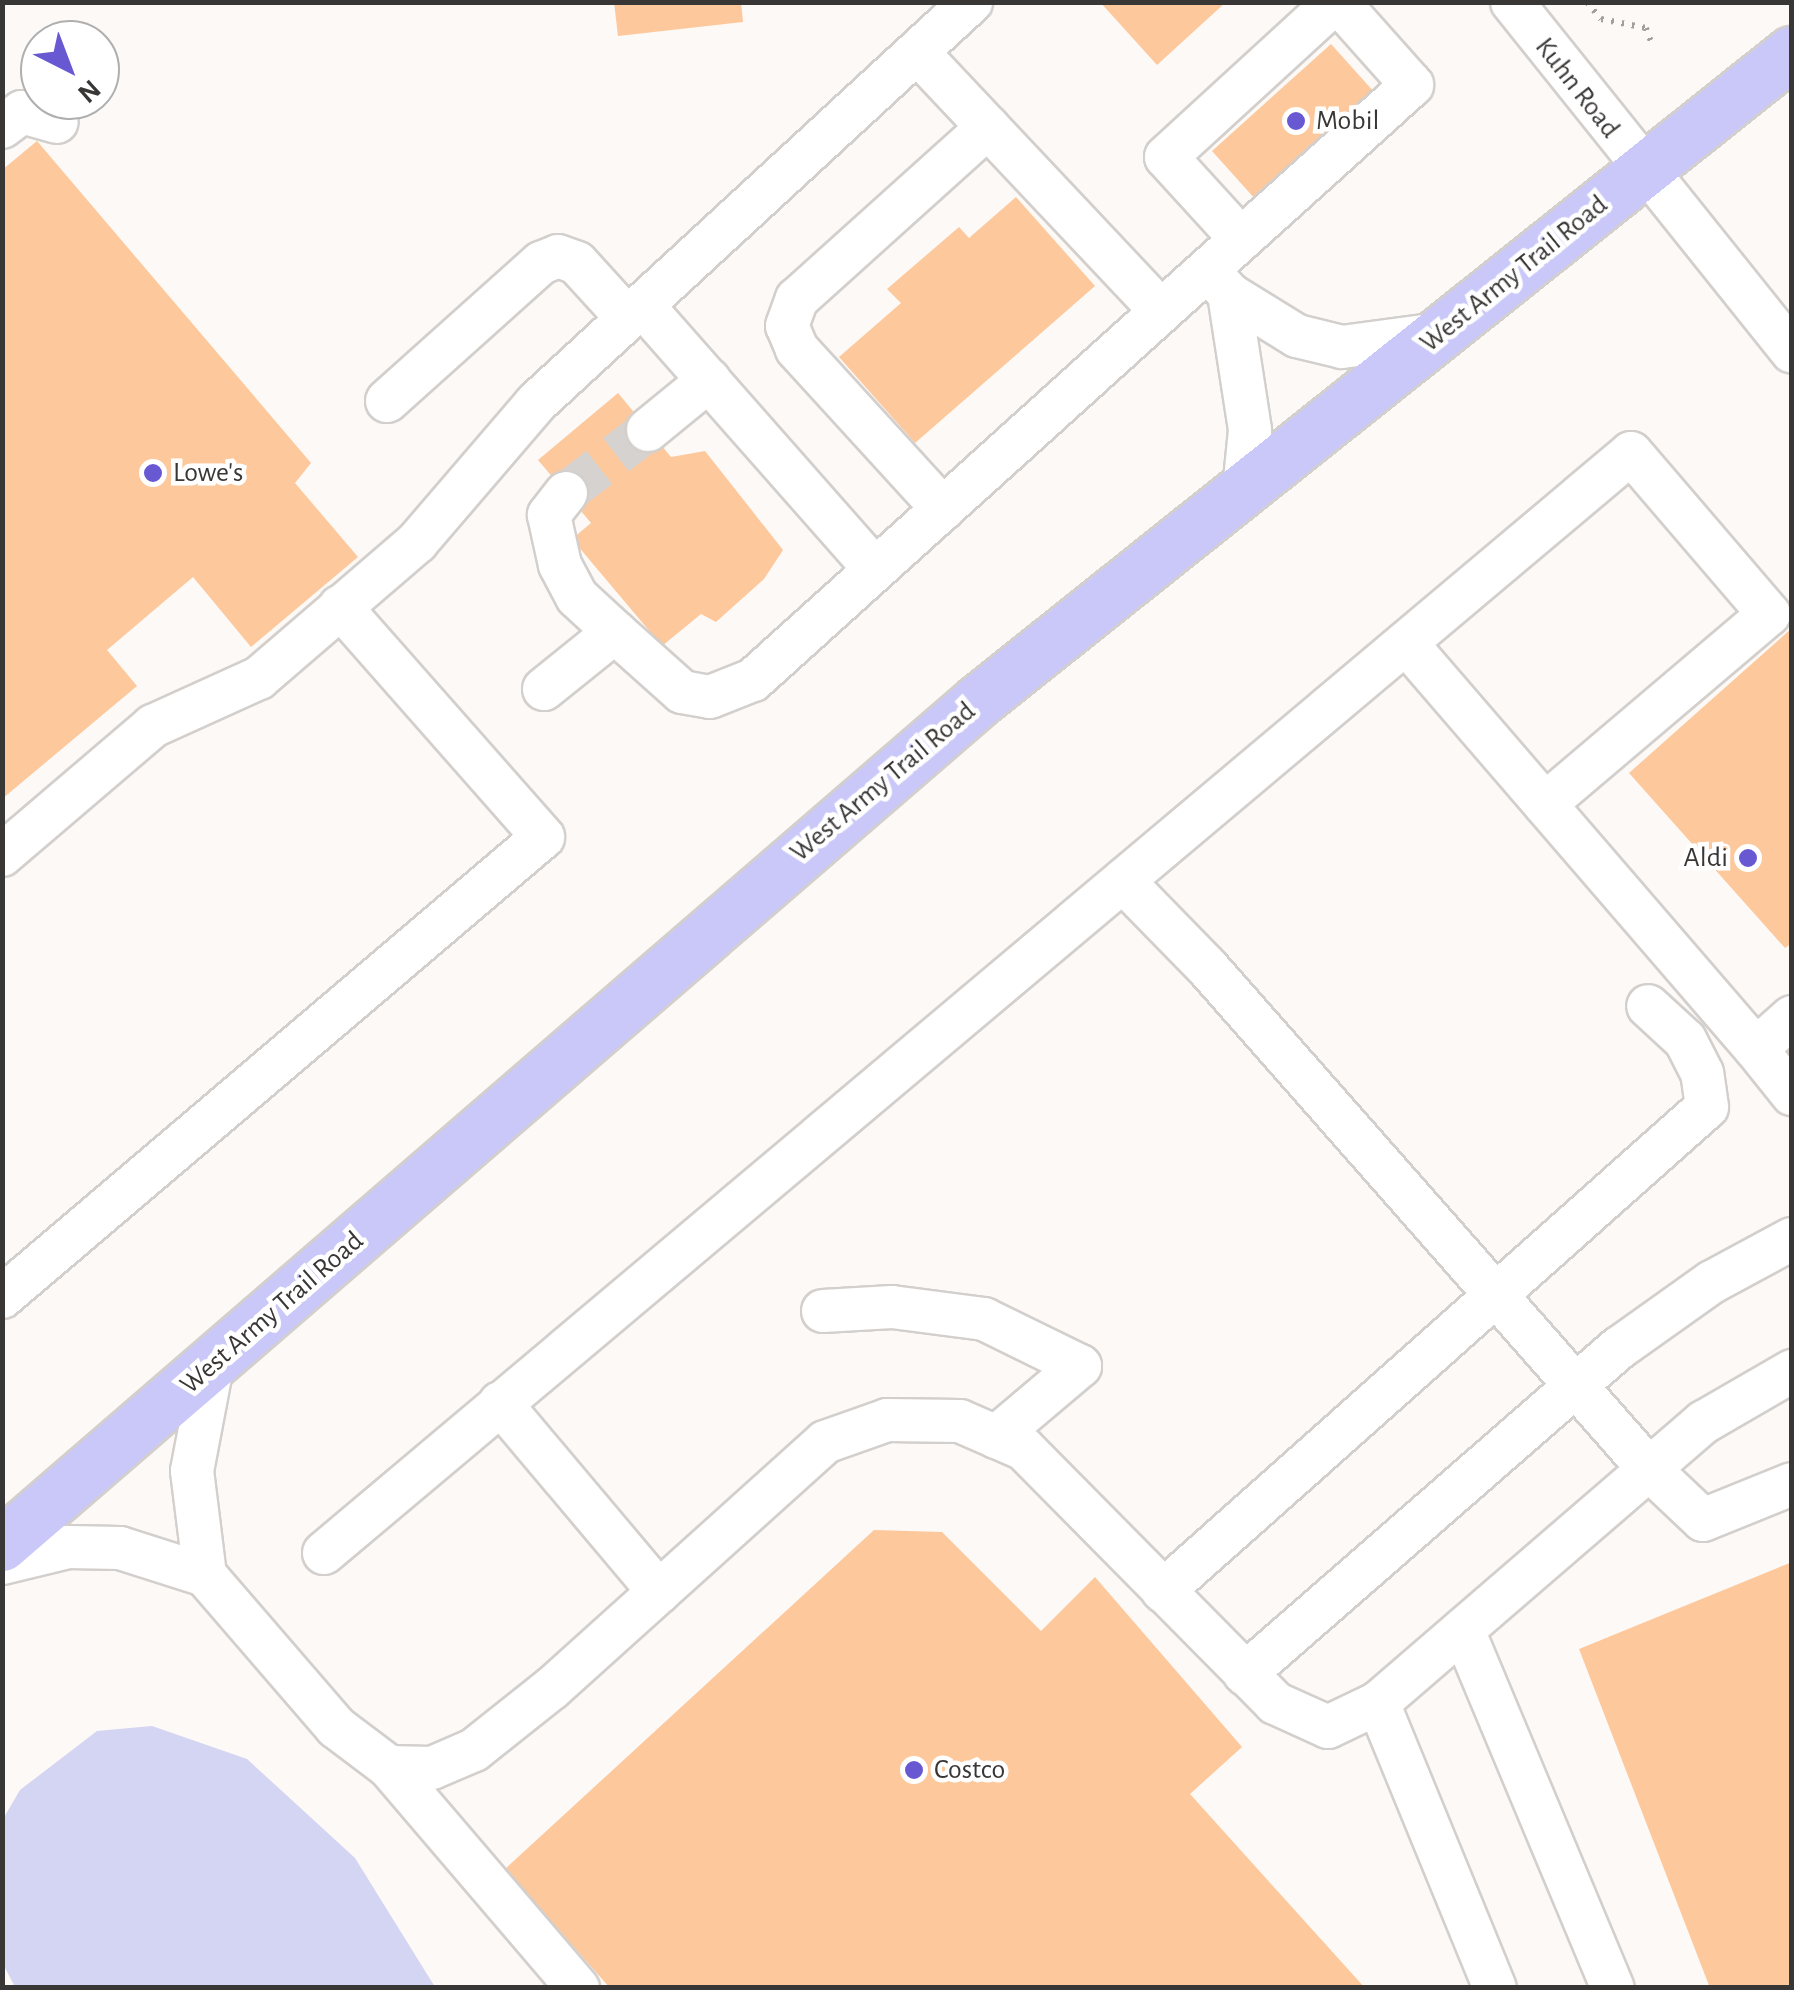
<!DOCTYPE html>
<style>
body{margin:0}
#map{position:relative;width:1794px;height:1990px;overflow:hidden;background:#fdf9f6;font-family:"Alegreya Sans",sans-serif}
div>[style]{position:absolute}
.water>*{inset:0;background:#d4d4f3}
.building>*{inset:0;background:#fdc89c}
.minor-tunnel>*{height:42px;margin-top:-21px;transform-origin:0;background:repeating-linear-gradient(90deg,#d6d2d0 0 42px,transparent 0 63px)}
.path>*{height:6px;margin-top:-3px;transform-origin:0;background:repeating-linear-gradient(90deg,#a29f9d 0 2.5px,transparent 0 10.5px)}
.roads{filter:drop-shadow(2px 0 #d3cfcc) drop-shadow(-2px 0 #d3cfcc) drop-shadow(0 2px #d3cfcc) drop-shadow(0 -2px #d3cfcc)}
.minor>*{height:42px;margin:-21px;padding:0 21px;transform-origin:21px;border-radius:21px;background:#fff}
.major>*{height:52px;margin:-26px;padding:0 26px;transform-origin:26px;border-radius:26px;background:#c9c8f8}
.dots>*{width:28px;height:28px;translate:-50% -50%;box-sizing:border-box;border:5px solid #fff;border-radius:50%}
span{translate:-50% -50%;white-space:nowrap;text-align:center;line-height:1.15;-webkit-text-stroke:9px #fff;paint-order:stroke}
.street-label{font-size:28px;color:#393736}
.poi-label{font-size:28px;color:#393736}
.left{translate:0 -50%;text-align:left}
.right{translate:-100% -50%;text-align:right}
.frame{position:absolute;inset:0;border:5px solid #393736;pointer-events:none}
.north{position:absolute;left:20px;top:20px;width:100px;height:100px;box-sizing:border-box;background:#fff;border:2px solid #b0afaf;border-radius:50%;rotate:138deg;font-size:28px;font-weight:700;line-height:40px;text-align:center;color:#393736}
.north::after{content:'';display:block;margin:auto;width:35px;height:45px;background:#6859d3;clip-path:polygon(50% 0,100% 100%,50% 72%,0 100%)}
</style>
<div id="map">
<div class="water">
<i style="clip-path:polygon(152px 1726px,247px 1759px,355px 1858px,435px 1987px,15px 1987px,3px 1964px,3px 1819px,20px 1790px,97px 1731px)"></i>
</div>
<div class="building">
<i style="clip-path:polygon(614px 2px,741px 2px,743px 22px,618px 36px)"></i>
<i style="clip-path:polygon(1100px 2px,1226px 2px,1157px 65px)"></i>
<i style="clip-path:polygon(1331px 44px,1375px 93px,1256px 200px,1212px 151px)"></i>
<i style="clip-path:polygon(37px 141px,311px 463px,295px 483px,358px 557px,251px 647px,193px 577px,107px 650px,137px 686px,2px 799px,2px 170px)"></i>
<i style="clip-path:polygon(1016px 197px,1095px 286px,915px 443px,839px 357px,901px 303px,887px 289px,959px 227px,969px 238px)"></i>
<i style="clip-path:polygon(618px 393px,671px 457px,705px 451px,783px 550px,764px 579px,716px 622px,701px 614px,662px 646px,572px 539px,591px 523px,538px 460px)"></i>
<i style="clip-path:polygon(1792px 628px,1792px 943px,1785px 948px,1629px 773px)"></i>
<i style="clip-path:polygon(874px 1530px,942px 1532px,1041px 1631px,1095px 1577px,1242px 1747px,1190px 1794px,1365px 1988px,610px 1988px,505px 1869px)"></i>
<i style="clip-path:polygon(1792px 1562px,1792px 1988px,1710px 1988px,1579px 1649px)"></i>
</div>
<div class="minor-tunnel">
<i style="left:566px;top:493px;width:103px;rotate:-37.5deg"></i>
</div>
<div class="path">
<i style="left:1587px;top:2px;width:22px;rotate:51deg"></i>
<i style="left:1601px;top:19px;width:46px;rotate:11.3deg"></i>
<i style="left:1646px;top:28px;width:20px;rotate:70deg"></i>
</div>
<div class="roads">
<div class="minor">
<i style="left:1512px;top:2px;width:448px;rotate:51.3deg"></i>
<i style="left:917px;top:52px;width:356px;rotate:46.7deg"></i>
<i style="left:2px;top:127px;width:25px;rotate:-37deg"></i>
<i style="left:22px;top:112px;width:36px;rotate:16deg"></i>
<i style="left:1241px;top:239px;width:111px;rotate:-132.4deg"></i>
<i style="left:1166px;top:157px;width:229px;rotate:-42.5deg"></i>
<i style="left:1207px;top:270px;width:33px;rotate:47deg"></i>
<i style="left:1229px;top:294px;width:80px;rotate:31.7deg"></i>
<i style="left:1297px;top:336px;width:46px;rotate:13.7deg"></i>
<i style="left:1342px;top:347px;width:99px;rotate:-7.6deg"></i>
<i style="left:1229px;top:294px;width:138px;rotate:81.2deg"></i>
<i style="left:1250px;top:430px;width:60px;rotate:95.7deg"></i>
<i style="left:642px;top:305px;width:352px;rotate:48.6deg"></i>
<i style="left:387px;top:401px;width:207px;rotate:-41.9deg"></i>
<i style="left:541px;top:263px;width:18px;rotate:-22deg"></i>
<i style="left:558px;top:256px;width:20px;rotate:20deg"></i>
<i style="left:577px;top:263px;width:74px;rotate:47.7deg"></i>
<i style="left:648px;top:430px;width:79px;rotate:-39.3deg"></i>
<i style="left:566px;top:493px;width:28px;rotate:128deg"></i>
<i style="left:549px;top:515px;width:51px;rotate:77.6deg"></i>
<i style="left:560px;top:565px;width:36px;rotate:62deg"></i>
<i style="left:577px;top:597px;width:52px;rotate:42.6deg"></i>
<i style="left:943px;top:509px;width:217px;rotate:-132.4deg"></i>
<i style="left:797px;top:349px;width:25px;rotate:-113deg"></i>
<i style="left:787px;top:326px;width:29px;rotate:-70deg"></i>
<i style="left:797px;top:299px;width:257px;rotate:-42deg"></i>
<i style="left:1406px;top:643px;width:536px;rotate:49.24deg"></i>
<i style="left:544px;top:689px;width:91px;rotate:-38.8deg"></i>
<i style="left:615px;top:632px;width:90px;rotate:41.8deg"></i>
<i style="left:682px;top:692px;width:28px;rotate:10deg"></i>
<i style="left:710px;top:697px;width:46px;rotate:-21.6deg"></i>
<i style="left:753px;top:680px;width:888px;rotate:-42.08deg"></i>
<i style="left:1412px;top:85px;width:111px;rotate:-131.7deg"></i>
<i style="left:2px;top:855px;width:199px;rotate:-40.5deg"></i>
<i style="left:153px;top:726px;width:116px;rotate:-24.4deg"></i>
<i style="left:259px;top:678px;width:208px;rotate:-40.7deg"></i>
<i style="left:417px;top:542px;width:183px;rotate:-49.4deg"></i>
<i style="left:536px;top:403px;width:592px;rotate:-42.67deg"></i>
<i style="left:1123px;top:881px;width:120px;rotate:45.7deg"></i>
<i style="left:1207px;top:967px;width:669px;rotate:48.64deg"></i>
<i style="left:1649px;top:1469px;width:74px;rotate:43.4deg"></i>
<i style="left:1703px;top:1520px;width:96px;rotate:-22deg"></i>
<i style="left:1792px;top:1017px;width:48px;rotate:138.4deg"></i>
<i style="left:1756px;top:1049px;width:58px;rotate:51.3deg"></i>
<i style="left:2px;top:1297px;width:710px;rotate:-40.37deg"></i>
<i style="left:543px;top:837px;width:307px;rotate:-131.4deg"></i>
<i style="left:823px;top:1311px;width:69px;rotate:-3.3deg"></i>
<i style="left:892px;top:1307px;width:93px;rotate:7.4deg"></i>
<i style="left:984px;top:1319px;width:107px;rotate:26.1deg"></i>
<i style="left:1080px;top:1366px;width:110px;rotate:139.8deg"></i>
<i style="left:500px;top:1403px;width:247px;rotate:49.9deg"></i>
<i style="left:324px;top:1553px;width:1708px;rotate:-40.08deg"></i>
<i style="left:1631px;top:453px;width:212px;rotate:49.4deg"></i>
<i style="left:1769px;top:614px;width:294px;rotate:139.7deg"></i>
<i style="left:2px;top:1563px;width:68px;rotate:-13.6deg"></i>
<i style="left:68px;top:1547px;width:52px;rotate:1.1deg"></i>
<i style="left:120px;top:1548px;width:89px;rotate:17.6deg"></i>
<i style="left:205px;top:1575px;width:201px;rotate:49.2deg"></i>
<i style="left:336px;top:1727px;width:66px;rotate:37deg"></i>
<i style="left:389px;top:1767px;width:43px;rotate:1.3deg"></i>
<i style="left:432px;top:1768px;width:46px;rotate:-23.2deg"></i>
<i style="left:474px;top:1750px;width:100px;rotate:-38.5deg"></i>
<i style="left:552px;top:1688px;width:367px;rotate:-42deg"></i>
<i style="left:825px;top:1442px;width:66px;rotate:-19.5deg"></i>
<i style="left:887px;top:1420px;width:73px;rotate:0.8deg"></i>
<i style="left:960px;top:1421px;width:70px;rotate:23.6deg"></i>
<i style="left:1024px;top:1449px;width:357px;rotate:45.3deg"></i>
<i style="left:1275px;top:1703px;width:58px;rotate:24.4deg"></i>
<i style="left:1328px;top:1727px;width:55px;rotate:-25.6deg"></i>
<i style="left:1378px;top:1703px;width:430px;rotate:-40.8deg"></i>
<i style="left:1704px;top:1422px;width:102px;rotate:-30.1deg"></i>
<i style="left:205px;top:1575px;width:105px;rotate:-97.1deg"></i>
<i style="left:192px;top:1471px;width:107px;rotate:-79.2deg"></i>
<i style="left:1163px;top:1591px;width:728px;rotate:-41.66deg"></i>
<i style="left:1707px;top:1107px;width:34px;rotate:-98deg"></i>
<i style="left:1702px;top:1073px;width:37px;rotate:-117deg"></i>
<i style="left:1685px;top:1040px;width:50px;rotate:-137.4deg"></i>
<i style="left:1463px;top:1630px;width:388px;rotate:67.3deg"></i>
<i style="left:1245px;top:1674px;width:496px;rotate:-41.1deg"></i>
<i style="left:1619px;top:1348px;width:114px;rotate:-35.4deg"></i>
<i style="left:1712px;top:1282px;width:91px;rotate:-28.3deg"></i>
<i style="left:1378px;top:1703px;width:308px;rotate:67.7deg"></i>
<i style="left:389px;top:1767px;width:291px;rotate:49.5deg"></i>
</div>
<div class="major">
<i style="left:2px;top:1545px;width:1291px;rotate:-40.82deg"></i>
<i style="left:979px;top:701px;width:1040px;rotate:-38.56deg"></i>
</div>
</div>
<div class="dots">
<i style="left:1296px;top:121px;background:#6859d3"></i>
<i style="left:153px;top:473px;background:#6859d3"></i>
<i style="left:1748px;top:858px;background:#6859d3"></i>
<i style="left:914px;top:1770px;background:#6859d3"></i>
</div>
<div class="street-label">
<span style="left:1577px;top:88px;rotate:52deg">Kuhn Road</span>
<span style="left:1514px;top:274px;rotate:-39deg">West Army Trail Road</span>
<span style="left:883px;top:782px;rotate:-40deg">West Army Trail Road</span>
<span style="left:272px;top:1313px;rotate:-41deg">West Army Trail Road</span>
</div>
<div class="poi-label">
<span class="left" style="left:1316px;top:121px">Mobil</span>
<span class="left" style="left:173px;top:473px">Lowe's</span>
<span class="right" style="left:1728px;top:858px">Aldi</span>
<span class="left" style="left:934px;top:1770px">Costco</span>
</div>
<div class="frame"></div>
<div class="north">N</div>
</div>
